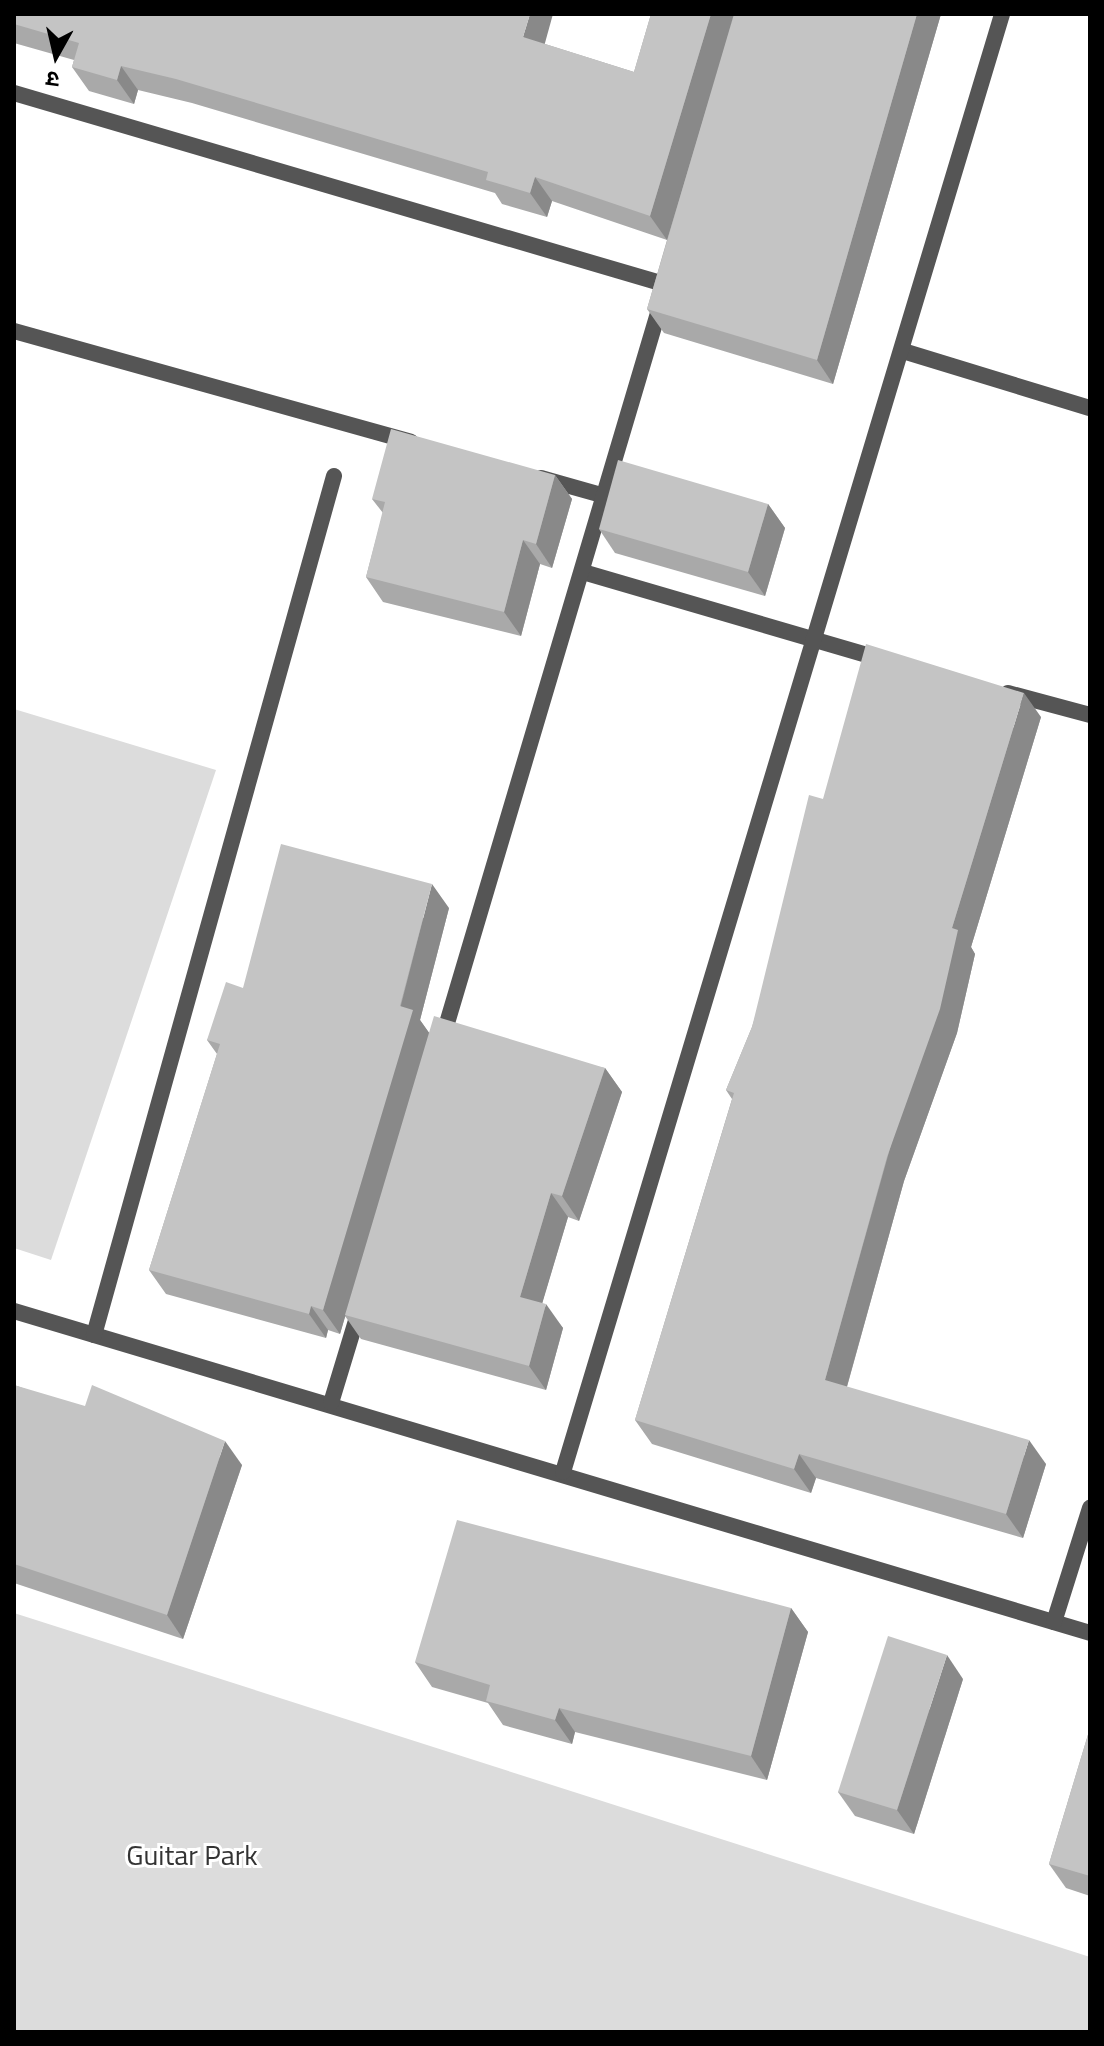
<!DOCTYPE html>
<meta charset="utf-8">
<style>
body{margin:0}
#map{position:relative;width:1104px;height:2046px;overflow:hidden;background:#fff;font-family:"Titillium Web","Noto Sans Devanagari",sans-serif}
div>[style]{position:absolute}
.green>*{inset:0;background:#dcdcdc}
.minor>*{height:16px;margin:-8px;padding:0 8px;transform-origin:8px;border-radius:8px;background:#555}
.wall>*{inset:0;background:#a9a9a9}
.shaded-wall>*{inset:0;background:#898989}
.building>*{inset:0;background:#c4c4c4}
span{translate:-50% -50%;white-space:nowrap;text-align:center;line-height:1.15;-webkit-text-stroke:6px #fff;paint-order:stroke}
.park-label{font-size:28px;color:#333}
.frame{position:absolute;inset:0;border:16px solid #000;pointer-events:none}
.north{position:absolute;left:16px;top:16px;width:80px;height:80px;-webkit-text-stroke:6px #fff;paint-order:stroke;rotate:188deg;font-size:22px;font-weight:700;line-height:32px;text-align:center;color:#000}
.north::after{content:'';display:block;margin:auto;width:28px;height:36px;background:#000;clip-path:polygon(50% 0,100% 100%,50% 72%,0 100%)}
</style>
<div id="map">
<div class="green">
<i style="clip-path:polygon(14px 709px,216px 770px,51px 1260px,14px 1248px)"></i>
<i style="clip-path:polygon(14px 1613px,1090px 1957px,1090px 2032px,14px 2032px)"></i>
</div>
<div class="minor">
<i style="left:14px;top:93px;width:681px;rotate:16.38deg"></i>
<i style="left:14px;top:331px;width:412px;rotate:15.6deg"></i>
<i style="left:903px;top:351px;width:195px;rotate:17deg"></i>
<i style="left:541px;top:478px;width:66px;rotate:15.7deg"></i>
<i style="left:583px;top:572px;width:310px;rotate:16.3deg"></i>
<i style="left:1008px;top:693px;width:85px;rotate:15deg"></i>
<i style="left:442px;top:1040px;width:769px;rotate:-73.45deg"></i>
<i style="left:14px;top:1311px;width:1123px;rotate:16.66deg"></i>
<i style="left:94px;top:1335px;width:892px;rotate:-74.39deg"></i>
<i style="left:331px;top:1403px;width:96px;rotate:-73.1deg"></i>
<i style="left:563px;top:1472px;width:1523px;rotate:-73.24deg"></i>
<i style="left:1054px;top:1622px;width:120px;rotate:-72.5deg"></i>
</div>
<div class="wall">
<i style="clip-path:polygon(14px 14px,545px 44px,634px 72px,651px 14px,941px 14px,833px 384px,664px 333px,647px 309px,667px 240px,552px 201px,547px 217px,502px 204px,495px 193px,192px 103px,138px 90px,134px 104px,89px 91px,72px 67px,74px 60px,14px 43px)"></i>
<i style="clip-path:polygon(555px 475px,572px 499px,552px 568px,540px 564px,521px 636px,383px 602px,366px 577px,383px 513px,372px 499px)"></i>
<i style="clip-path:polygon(768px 504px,785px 528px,765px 596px,615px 553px,599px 529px)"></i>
<i style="clip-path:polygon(1041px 717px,971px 947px,975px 954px,957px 1033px,904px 1181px,847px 1387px,1046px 1464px,1023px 1538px,816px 1478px,811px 1493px,652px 1444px,635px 1420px,732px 1099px,726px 1090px,752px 1027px,823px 799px)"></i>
<i style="clip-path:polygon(449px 908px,420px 1020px,429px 1033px,605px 1068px,622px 1092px,579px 1221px,568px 1217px,542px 1303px,563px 1328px,546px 1390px,361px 1339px,345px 1316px,340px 1334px,328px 1330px,326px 1338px,166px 1294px,149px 1270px,217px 1054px,207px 1040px,243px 988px)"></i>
<i style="clip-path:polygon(14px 1385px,242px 1465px,183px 1639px,14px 1583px)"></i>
<i style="clip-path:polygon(791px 1608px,808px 1632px,767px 1780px,575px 1732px,572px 1744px,503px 1725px,488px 1703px,432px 1687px,415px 1662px)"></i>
<i style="clip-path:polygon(963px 1679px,914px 1834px,855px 1816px,838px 1792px)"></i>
<i style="clip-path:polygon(1090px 1728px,1090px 1896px,1066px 1888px,1049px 1864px)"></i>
</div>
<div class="shaded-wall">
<i style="clip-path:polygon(530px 14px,553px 14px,540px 61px,523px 37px)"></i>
<i style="clip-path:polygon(711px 14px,735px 14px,667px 240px,650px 216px)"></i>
<i style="clip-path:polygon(917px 14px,941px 14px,833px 384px,817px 360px)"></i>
<i style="clip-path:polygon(121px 66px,138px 90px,134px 104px,117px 80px)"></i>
<i style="clip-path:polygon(535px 177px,552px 201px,547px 217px,530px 193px)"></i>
<i style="clip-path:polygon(555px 475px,572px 499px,552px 568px,536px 544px)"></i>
<i style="clip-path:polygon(768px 504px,785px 528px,765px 596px,748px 572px)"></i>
<i style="clip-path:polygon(523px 540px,540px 564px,521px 636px,504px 612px)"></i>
<i style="clip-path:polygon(1024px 693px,1041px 717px,971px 947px,975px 954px,957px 1033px,904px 1181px,842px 1404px,825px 1380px,952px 928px)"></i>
<i style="clip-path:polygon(432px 884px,449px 908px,420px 1020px,430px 1034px,340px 1334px,323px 1310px)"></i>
<i style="clip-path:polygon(605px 1068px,622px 1092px,579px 1221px,562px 1196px)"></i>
<i style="clip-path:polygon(551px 1193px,568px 1217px,537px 1321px,520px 1297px)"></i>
<i style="clip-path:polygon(546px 1304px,563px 1328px,546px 1390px,529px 1366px)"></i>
<i style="clip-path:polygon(311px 1306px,328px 1330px,326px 1338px,309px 1314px)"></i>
<i style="clip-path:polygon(1029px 1440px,1046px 1464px,1023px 1538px,1006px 1514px)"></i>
<i style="clip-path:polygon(225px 1441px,242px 1465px,183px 1639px,167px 1615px)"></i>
<i style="clip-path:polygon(799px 1454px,816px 1478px,811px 1493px,794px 1469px)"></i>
<i style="clip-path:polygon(791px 1608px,808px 1632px,767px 1780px,751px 1756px)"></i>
<i style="clip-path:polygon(947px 1655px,963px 1679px,914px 1834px,897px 1810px)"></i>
<i style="clip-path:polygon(559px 1708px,575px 1732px,572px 1744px,555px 1720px)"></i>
</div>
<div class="building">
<i style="clip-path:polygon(14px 14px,530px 14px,523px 37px,634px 72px,651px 14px,711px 14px,650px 216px,535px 177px,530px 193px,486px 180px,488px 172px,176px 79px,121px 66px,117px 80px,72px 67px,79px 43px,14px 24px)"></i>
<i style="clip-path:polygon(734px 14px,917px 14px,817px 360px,647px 309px)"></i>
<i style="clip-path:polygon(391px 429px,555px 475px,536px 544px,523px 540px,504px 612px,366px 577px,385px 502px,372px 499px)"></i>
<i style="clip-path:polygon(618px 460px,768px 504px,748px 572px,599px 529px)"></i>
<i style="clip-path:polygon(866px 644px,1024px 693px,952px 928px,958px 930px,940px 1009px,887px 1157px,825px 1380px,1029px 1440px,1006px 1514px,799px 1454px,794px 1469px,635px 1420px,734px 1093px,726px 1090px,752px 1027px,809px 795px,823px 799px)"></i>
<i style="clip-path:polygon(281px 844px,432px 884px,400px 1006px,413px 1010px,323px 1310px,311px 1306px,309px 1314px,149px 1270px,220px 1044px,207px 1040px,226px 982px,243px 988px)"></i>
<i style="clip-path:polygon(434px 1016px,605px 1068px,562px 1196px,551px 1193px,520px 1297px,546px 1304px,529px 1366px,345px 1315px)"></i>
<i style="clip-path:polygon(14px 1385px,85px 1406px,92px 1385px,225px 1441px,167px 1615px,14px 1564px)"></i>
<i style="clip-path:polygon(457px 1520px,791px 1608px,751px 1756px,559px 1708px,555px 1720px,486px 1701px,490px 1685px,415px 1662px)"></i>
<i style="clip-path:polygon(888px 1636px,947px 1655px,897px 1810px,838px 1792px)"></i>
<i style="clip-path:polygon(1090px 1728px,1090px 1876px,1049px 1864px)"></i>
</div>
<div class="park-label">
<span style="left:192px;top:1855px">Guitar Park</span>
</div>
<div class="frame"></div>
<div class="north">उ</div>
</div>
